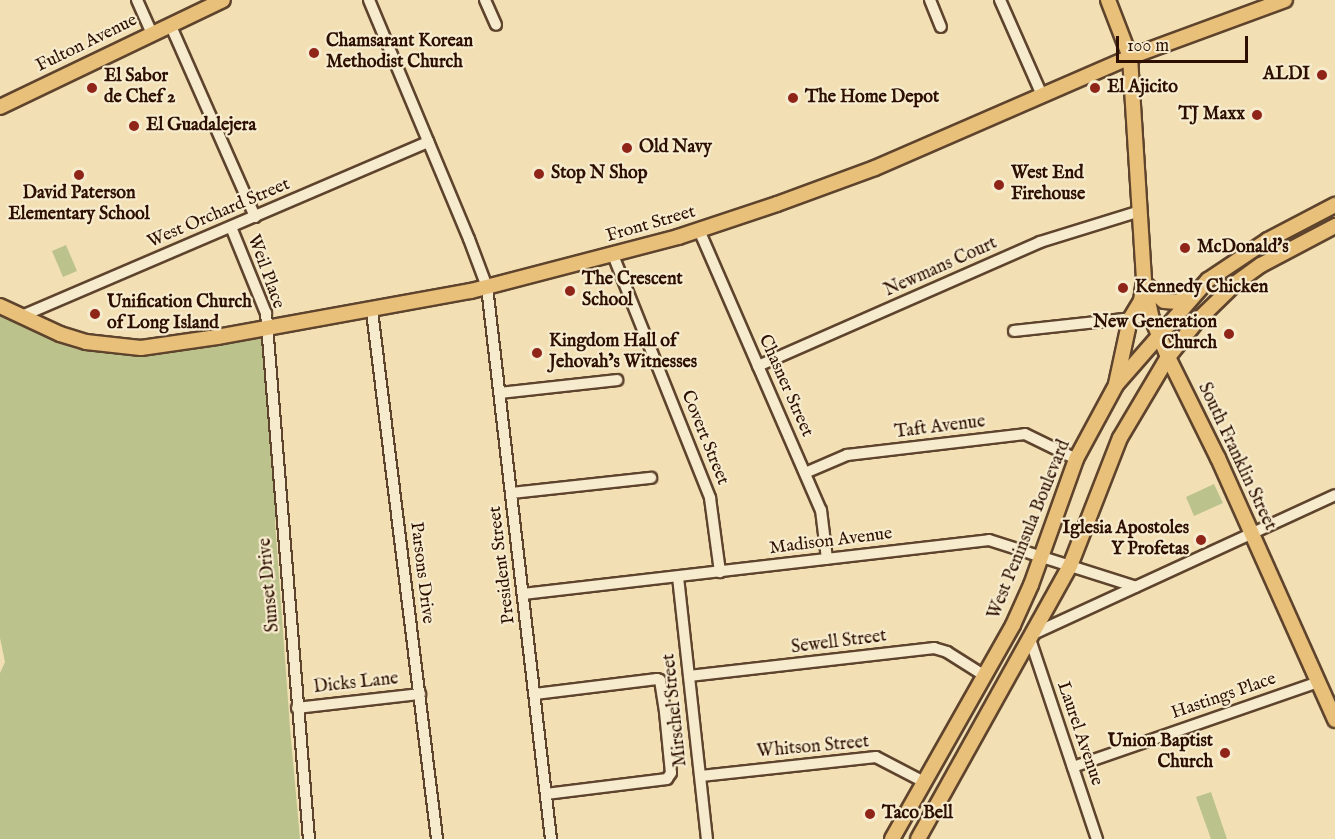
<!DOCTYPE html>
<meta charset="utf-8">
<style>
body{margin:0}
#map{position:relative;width:1335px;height:839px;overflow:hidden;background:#f2e0b4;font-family:"IM FELL English",serif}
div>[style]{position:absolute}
.green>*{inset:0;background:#bcc28c}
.roads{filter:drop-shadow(2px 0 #5e432d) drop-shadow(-2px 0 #5e432d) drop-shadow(0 2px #5e432d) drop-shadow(0 -2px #5e432d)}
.minor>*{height:10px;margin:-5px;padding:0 5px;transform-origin:5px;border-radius:5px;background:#f7ebce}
.major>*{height:14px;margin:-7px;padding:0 7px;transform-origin:7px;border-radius:7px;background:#e9c07a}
.dots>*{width:16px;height:16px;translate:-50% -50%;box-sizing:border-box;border:3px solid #f7ebce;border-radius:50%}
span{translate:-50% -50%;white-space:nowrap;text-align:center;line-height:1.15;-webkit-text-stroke:4.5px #f7ebce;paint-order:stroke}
.poi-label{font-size:18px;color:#2c0f00;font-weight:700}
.left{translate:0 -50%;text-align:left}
.right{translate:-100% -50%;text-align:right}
.street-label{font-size:18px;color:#2c0f00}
.scale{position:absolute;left:1116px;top:36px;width:132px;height:27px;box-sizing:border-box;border:3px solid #2c0f00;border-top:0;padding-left:8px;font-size:18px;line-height:21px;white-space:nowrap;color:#2c0f00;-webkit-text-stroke:4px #f7ebce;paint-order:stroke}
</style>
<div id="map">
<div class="green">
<i style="clip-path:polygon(66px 245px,77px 271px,63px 277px,52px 251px)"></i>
<i style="clip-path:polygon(0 307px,109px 348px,264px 332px,278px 513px,275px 522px,290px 728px,300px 839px,0 839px,0 673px,5px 662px,0 638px)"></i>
<i style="clip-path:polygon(1214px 484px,1223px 503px,1194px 516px,1186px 497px)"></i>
<i style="clip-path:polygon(1211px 792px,1227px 839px,1211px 839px,1196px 797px)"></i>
</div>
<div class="roads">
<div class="minor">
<i style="left:137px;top:0;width:36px;rotate:66deg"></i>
<i style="left:369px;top:0;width:259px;rotate:67.3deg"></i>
<i style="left:469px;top:239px;width:51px;rotate:69.4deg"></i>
<i style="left:487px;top:287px;width:556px;rotate:83.39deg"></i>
<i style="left:485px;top:0;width:27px;rotate:66deg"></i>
<i style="left:930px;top:0;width:29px;rotate:68deg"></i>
<i style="left:1000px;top:0;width:102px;rotate:66.2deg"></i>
<i style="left:170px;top:24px;width:211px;rotate:66.2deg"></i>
<i style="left:231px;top:227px;width:93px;rotate:67.9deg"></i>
<i style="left:266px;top:313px;width:528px;rotate:85.33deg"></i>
<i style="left:699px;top:230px;width:305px;rotate:66.5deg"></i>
<i style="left:821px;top:510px;width:49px;rotate:83deg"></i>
<i style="left:613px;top:255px;width:262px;rotate:68.2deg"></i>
<i style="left:710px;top:498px;width:75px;rotate:82.3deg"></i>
<i style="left:372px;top:311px;width:532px;rotate:82.98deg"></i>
<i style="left:22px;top:316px;width:442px;rotate:-23.2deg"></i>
<i style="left:1014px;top:331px;width:138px;rotate:-6.2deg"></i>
<i style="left:758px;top:366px;width:308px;rotate:-23.7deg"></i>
<i style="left:1040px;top:242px;width:105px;rotate:-17.2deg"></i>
<i style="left:500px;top:393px;width:118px;rotate:-6.3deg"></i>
<i style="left:805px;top:473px;width:46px;rotate:-23.2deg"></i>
<i style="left:847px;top:455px;width:179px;rotate:-6.7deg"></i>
<i style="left:1025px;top:434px;width:57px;rotate:26.1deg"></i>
<i style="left:512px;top:493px;width:140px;rotate:-6.2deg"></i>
<i style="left:678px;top:577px;width:264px;rotate:83.7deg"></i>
<i style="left:523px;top:594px;width:469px;rotate:-6.6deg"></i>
<i style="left:989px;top:540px;width:154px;rotate:17.7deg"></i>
<i style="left:1033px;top:634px;width:332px;rotate:-24.7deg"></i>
<i style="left:1030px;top:639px;width:211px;rotate:71.5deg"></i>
<i style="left:689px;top:676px;width:247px;rotate:-6.5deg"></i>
<i style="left:934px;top:648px;width:14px;rotate:17deg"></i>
<i style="left:947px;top:652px;width:45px;rotate:32.3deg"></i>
<i style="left:535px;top:694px;width:123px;rotate:-7deg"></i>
<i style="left:657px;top:679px;width:3px;rotate:18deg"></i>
<i style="left:660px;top:680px;width:32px;rotate:81deg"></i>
<i style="left:665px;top:712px;width:61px;rotate:84.4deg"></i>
<i style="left:671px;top:773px;width:7px;rotate:124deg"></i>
<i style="left:667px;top:779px;width:122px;rotate:172.9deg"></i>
<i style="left:297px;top:708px;width:124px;rotate:-6.5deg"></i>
<i style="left:1073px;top:767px;width:259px;rotate:-19.1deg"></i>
<i style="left:701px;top:776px;width:176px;rotate:-6.2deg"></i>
<i style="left:876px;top:757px;width:54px;rotate:27.5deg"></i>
</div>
<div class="major">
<i style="left:1108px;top:0;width:61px;rotate:68.9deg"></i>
<i style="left:1130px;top:57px;width:225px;rotate:86.4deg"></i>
<i style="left:1144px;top:282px;width:35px;rotate:78deg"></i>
<i style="left:1151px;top:316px;width:44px;rotate:67.5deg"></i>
<i style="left:1168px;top:357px;width:113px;rotate:63.7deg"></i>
<i style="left:1218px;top:458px;width:287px;rotate:65.9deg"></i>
<i style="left:0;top:107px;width:247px;rotate:-25.6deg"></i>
<i style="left:1145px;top:284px;width:25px;rotate:42deg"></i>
<i style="left:1164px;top:301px;width:13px;rotate:4deg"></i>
<i style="left:1177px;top:302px;width:14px;rotate:-30deg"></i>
<i style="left:0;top:306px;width:66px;rotate:25deg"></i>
<i style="left:60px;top:334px;width:27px;rotate:17deg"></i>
<i style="left:86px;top:342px;width:55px;rotate:6.2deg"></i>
<i style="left:141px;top:348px;width:77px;rotate:-8.2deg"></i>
<i style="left:217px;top:337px;width:258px;rotate:-10.3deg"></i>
<i style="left:471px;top:291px;width:214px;rotate:-14.6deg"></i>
<i style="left:678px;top:237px;width:104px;rotate:-18.4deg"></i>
<i style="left:777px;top:204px;width:104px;rotate:-20.2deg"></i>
<i style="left:875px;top:168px;width:278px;rotate:-23.5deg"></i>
<i style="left:1130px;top:57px;width:165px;rotate:-20.2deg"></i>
<i style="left:1116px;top:384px;width:66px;rotate:-77.8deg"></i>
<i style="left:1130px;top:319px;width:21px;rotate:-59deg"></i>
<i style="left:1141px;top:301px;width:14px;rotate:-82deg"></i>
<i style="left:892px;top:839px;width:246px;rotate:-60.5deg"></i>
<i style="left:1013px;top:625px;width:44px;rotate:-65.8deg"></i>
<i style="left:1031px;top:585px;width:134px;rotate:-70.3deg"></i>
<i style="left:1076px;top:459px;width:84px;rotate:-61.6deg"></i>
<i style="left:1116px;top:385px;width:140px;rotate:-48.8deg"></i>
<i style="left:1208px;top:280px;width:72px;rotate:-33.7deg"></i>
<i style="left:1268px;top:240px;width:76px;rotate:-27.6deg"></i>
<i style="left:918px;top:839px;width:312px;rotate:-60.9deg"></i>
<i style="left:1070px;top:566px;width:137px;rotate:-68.7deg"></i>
<i style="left:1120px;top:438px;width:94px;rotate:-59.3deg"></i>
<i style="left:1168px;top:357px;width:48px;rotate:-51deg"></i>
<i style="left:1198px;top:320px;width:53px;rotate:-44.2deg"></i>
<i style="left:1236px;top:283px;width:31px;rotate:-36deg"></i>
<i style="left:1261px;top:265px;width:84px;rotate:-27.8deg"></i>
</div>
</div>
<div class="dots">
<i style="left:314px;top:53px;background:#8f2418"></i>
<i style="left:1322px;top:75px;background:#8f2418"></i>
<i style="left:92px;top:88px;background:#8f2418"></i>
<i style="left:1095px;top:88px;background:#8f2418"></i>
<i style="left:793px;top:98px;background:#8f2418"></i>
<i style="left:1257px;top:115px;background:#8f2418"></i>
<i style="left:134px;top:126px;background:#8f2418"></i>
<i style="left:627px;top:148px;background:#8f2418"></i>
<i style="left:539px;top:174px;background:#8f2418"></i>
<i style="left:79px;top:175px;background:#8f2418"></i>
<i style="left:999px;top:185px;background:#8f2418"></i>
<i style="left:1185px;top:248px;background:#8f2418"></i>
<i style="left:1123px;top:288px;background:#8f2418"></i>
<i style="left:570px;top:291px;background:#8f2418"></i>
<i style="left:95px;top:314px;background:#8f2418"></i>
<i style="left:1229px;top:334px;background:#8f2418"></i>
<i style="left:537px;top:353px;background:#8f2418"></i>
<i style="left:1201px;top:540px;background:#8f2418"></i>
<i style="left:1225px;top:753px;background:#8f2418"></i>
<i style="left:870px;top:814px;background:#8f2418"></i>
</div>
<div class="poi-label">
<span class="left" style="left:326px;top:53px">Chamsarant Korean<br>Methodist Church</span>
<span class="right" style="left:1310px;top:75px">ALDI</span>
<span class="left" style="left:104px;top:88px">El Sabor<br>de Chef 2</span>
<span class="left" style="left:1107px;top:88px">El Ajicito</span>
<span class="left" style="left:805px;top:98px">The Home Depot</span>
<span class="right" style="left:1245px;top:115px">TJ Maxx</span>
<span class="left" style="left:146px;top:126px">El Guadalejera</span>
<span class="left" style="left:639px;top:148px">Old Navy</span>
<span class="left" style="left:551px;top:174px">Stop N Shop</span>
<span class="left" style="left:1011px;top:185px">West End<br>Firehouse</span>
<span style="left:79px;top:205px">David Paterson<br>Elementary School</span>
<span class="left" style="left:1197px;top:248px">McDonald's</span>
<span class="left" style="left:582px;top:291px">The Crescent<br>School</span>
<span class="left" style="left:1135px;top:288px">Kennedy Chicken</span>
<span class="left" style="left:107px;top:314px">Unification Church<br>of Long Island</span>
<span class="right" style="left:1217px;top:334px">New Generation<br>Church</span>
<span class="left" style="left:549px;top:353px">Kingdom Hall of<br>Jehovah’s Witnesses</span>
<span class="right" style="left:1189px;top:540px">Iglesia Apostoles<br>Y Profetas</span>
<span class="right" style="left:1213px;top:753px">Union Baptist<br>Church</span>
<span class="left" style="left:882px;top:814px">Taco Bell</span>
</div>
<div class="street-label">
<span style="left:87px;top:44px;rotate:-26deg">Fulton Avenue</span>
<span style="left:219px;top:214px;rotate:-23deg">West Orchard Street</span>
<span style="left:651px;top:225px;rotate:-16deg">Front Street</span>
<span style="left:941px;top:268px;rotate:-24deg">Newmans Court</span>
<span style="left:265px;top:272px;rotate:70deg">Weil Place</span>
<span style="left:785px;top:386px;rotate:66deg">Chasner Street</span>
<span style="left:940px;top:428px;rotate:-7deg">Taft Avenue</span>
<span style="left:704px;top:438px;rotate:68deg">Covert Street</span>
<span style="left:1236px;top:457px;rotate:65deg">South Franklin Street</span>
<span style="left:1030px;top:530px;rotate:-68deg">West Peninsula Boulevard</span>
<span style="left:831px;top:542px;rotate:-7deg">Madison Avenue</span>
<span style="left:503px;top:565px;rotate:-97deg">President Street</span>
<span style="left:421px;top:573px;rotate:83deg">Parsons Drive</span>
<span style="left:270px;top:585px;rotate:-95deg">Sunset Drive</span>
<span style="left:839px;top:643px;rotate:-7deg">Sewell Street</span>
<span style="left:356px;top:684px;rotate:-6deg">Dicks Lane</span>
<span style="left:1224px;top:697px;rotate:-19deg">Hastings Place</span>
<span style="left:676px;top:710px;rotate:-96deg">Mirschel Street</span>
<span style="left:1079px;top:734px;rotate:71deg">Laurel Avenue</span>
<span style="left:813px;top:748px;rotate:-5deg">Whitson Street</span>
</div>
<div class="scale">100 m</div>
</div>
